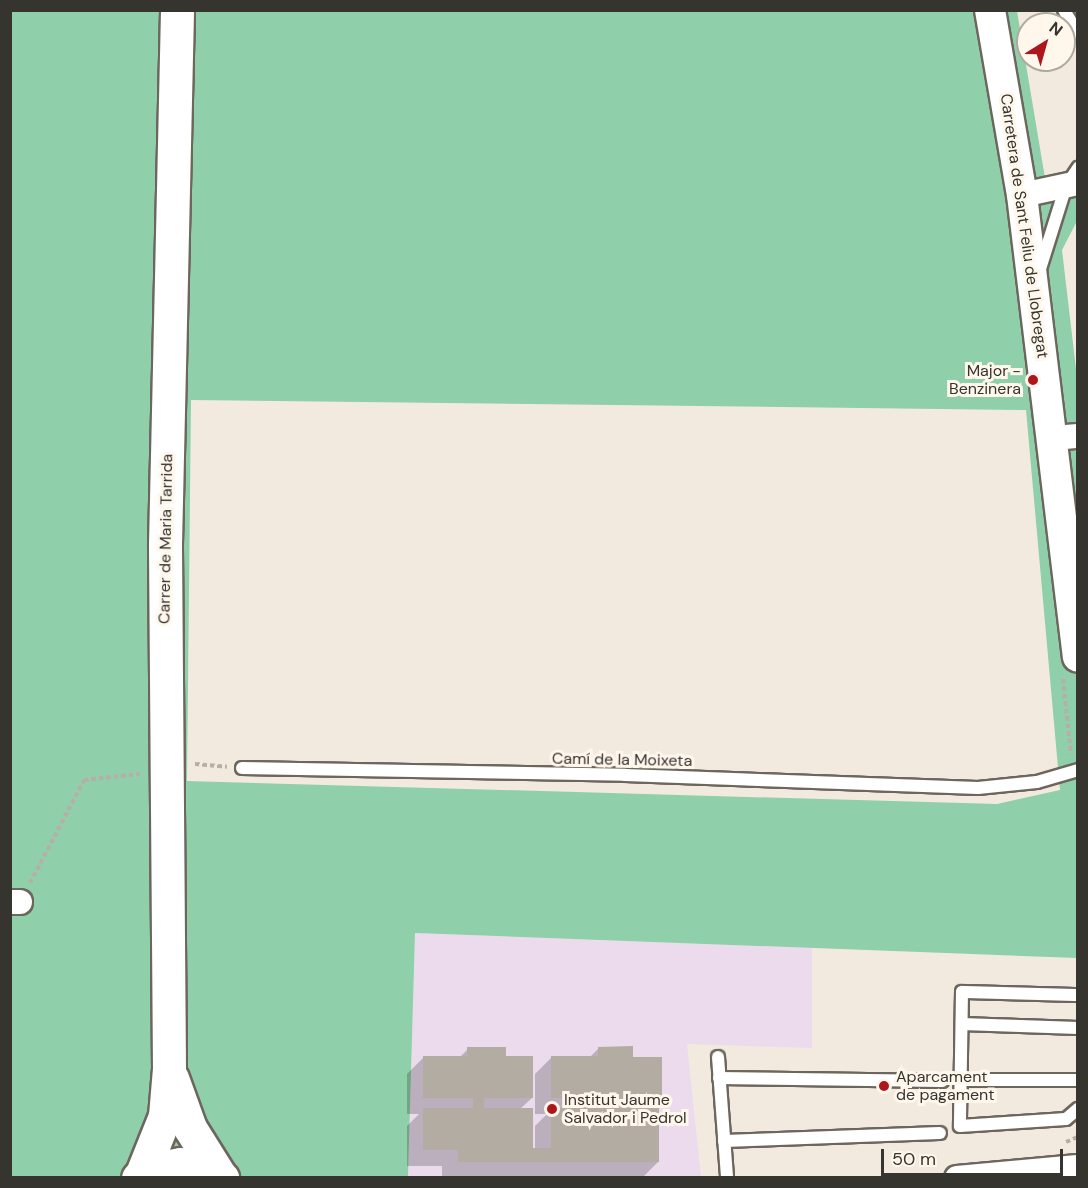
<!DOCTYPE html>
<meta charset="utf-8">
<style>
body{margin:0}
#map{position:relative;width:1088px;height:1188px;overflow:hidden;background:#f2eadf;font-family:"DM Sans",sans-serif}
div>[style]{position:absolute}
.education>*{inset:0;background:#ecdbed}
.green>*{inset:0;background:#8fcfaa}
.shadow>*{inset:0;background:#0003}
.building>*{inset:0;background:#b3aca2}
.path>*{height:4px;margin-top:-2px;transform-origin:0;background:repeating-linear-gradient(90deg,#b5afa6 0 4.5px,transparent 0 7.5px)}
.roads{filter:drop-shadow(2px 0 #6d665d) drop-shadow(-2px 0 #6d665d) drop-shadow(0 2px #6d665d) drop-shadow(0 -2px #6d665d)}
.service>*{height:12px;margin:-6px;padding:0 6px;transform-origin:6px;border-radius:6px;background:#fff}
.minor>*{height:24px;margin:-12px;padding:0 12px;transform-origin:12px;border-radius:12px;background:#fff}
.tertiary>*{height:30px;margin:-15px;padding:0 15px;transform-origin:15px;border-radius:15px;background:#fff}
.secondary>*{height:33px;margin:-16.5px;padding:0 16.5px;transform-origin:16.5px;border-radius:16.5px;background:#fff}
.dots>*{width:16px;height:16px;translate:-50% -50%;box-sizing:border-box;border:3px solid #fff7ec;border-radius:50%}
span{translate:-50% -50%;white-space:nowrap;text-align:center;line-height:1.15;-webkit-text-stroke:6px #fff7ec;paint-order:stroke}
.street-label{font-size:16px;color:#36342f}
.poi-label{font-size:16px;color:#36342f}
.right{translate:-100% -50%;text-align:right}
.left{translate:0 -50%;text-align:left}
.frame{position:absolute;inset:0;border:12px solid #36342f;pointer-events:none}
.north{position:absolute;left:1016px;top:12px;width:60px;height:60px;box-sizing:border-box;background:#fff7ec;border:2px solid #afa9a0;border-radius:50%;rotate:37deg;font-size:16px;font-weight:700;line-height:24px;text-align:center;color:#36342f}
.north::after{content:'';display:block;margin:auto;width:21px;height:27px;background:#ab171c;clip-path:polygon(50% 0,100% 100%,50% 72%,0 100%)}
.scale{position:absolute;left:881px;top:1149px;width:182px;height:27px;box-sizing:border-box;border:3px solid #36342f;border-top:0;padding-left:8px;font-size:18px;line-height:21px;white-space:nowrap;color:#36342f;-webkit-text-stroke:4px #fff7ec;paint-order:stroke}
</style>
<div id="map">
<div class="education">
<i style="clip-path:polygon(415px 933px,812px 948px,812px 1048px,687px 1044px,701px 1177px,408px 1178px)"></i>
</div>
<div class="green">
<i style="clip-path:polygon(evenodd,10px 11px,1017px 11px,1045px 178px,1077px 172px,1077px 221px,1062px 250px,1078px 386px,1077px 958px,415px 933px,408px 1177px,11px 1177px,10px 11px,191px 400px,1026px 410px,1060px 790px,997px 804px,187px 781px,191px 400px)"></i>
</div>
<div class="shadow">
<i style="clip-path:polygon(599px 1048px,631px 1058px,660px 1098px,649px 1110px,658px 1162px,642px 1178px,442px 1178px,442px 1166px,407px 1166px,407px 1126px,419px 1114px,407px 1114px,407px 1074px,423px 1058px,459px 1058px,468px 1049px,504px 1058px,532px 1098px,520px 1109px,532px 1150px,535px 1150px,535px 1126px,547px 1114px,535px 1114px,535px 1074px,551px 1058px,589px 1058px)"></i>
</div>
<div class="building">
<i style="clip-path:polygon(633px 1046px,633px 1057px,662px 1057px,662px 1099px,612px 1098px,613px 1108px,659px 1108px,659px 1162px,458px 1162px,458px 1150px,423px 1150px,423px 1108px,473px 1108px,473px 1098px,423px 1098px,423px 1056px,467px 1056px,467px 1047px,506px 1047px,506px 1056px,533px 1056px,533px 1098px,484px 1098px,484px 1108px,533px 1108px,533px 1148px,551px 1148px,551px 1108px,599px 1108px,599px 1098px,551px 1098px,551px 1056px,598px 1056px,598px 1047px)"></i>
</div>
<div class="path">
<i style="left:1063px;top:679px;width:76px;rotate:84deg"></i>
<i style="left:195px;top:764px;width:32px;rotate:5deg"></i>
<i style="left:30px;top:883px;width:116px;rotate:-62.3deg"></i>
<i style="left:84px;top:780px;width:56px;rotate:-6.1deg"></i>
<i style="left:1066px;top:1142px;width:13px;rotate:-23deg"></i>
</div>
<div class="roads">
<div class="service">
<i style="left:1064px;top:10px;width:27px;rotate:59deg"></i>
<i style="left:1040px;top:269px;width:87px;rotate:-72.6deg"></i>
<i style="left:1066px;top:186px;width:22px;rotate:-56deg"></i>
<i style="left:242px;top:768px;width:383px;rotate:1deg"></i>
<i style="left:625px;top:775px;width:353px;rotate:2.1deg"></i>
<i style="left:978px;top:788px;width:59px;rotate:-5.8deg"></i>
<i style="left:1037px;top:782px;width:43px;rotate:-16.3deg"></i>
<i style="left:1078px;top:995px;width:116px;rotate:-178.5deg"></i>
<i style="left:962px;top:992px;width:134px;rotate:90.9deg"></i>
<i style="left:960px;top:1126px;width:106px;rotate:-3.8deg"></i>
<i style="left:1066px;top:1119px;width:16px;rotate:-40deg"></i>
<i style="left:962px;top:1024px;width:116px;rotate:2deg"></i>
<i style="left:718px;top:1057px;width:121px;rotate:85.7deg"></i>
<i style="left:719px;top:1078px;width:223px;rotate:0.8deg"></i>
<i style="left:961px;top:1080px;width:117px"></i>
<i style="left:724px;top:1141px;width:216px;rotate:-2.1deg"></i>
</div>
<div class="minor">
<i style="left:1022px;top:195px;width:57px;rotate:-12.1deg"></i>
<i style="left:1054px;top:438px;width:24px;rotate:-5deg"></i>
<i style="left:10px;top:902px;width:10px"></i>
<i style="left:957px;top:1178px;width:121px;rotate:-5.2deg"></i>
</div>
<div class="tertiary">
<i style="left:990px;top:10px;width:188px;rotate:80.2deg"></i>
<i style="left:1022px;top:195px;width:465px;rotate:83.1deg"></i>
</div>
<div class="secondary">
<i style="left:172px;top:1078px;width:53px;rotate:70.2deg"></i>
<i style="left:190px;top:1128px;width:57px;rotate:58deg"></i>
<i style="left:141px;top:1176px;width:65px;rotate:-68.2deg"></i>
<i style="left:165px;top:1116px;width:48px;rotate:-85.2deg"></i>
<i style="left:169px;top:1068px;width:524px;rotate:-90.44deg"></i>
<i style="left:165px;top:544px;width:534px;rotate:-88.71deg"></i>
<i style="left:138px;top:1178px;width:21px;rotate:-29deg"></i>
<i style="left:156px;top:1168px;width:24px;rotate:-9deg"></i>
<i style="left:180px;top:1164px;width:25px;rotate:9deg"></i>
<i style="left:205px;top:1168px;width:20px;rotate:30deg"></i>
</div>
</div>
<div class="dots">
<i style="left:1033px;top:380px;background:#ab171c"></i>
<i style="left:884px;top:1086px;background:#ab171c"></i>
<i style="left:552px;top:1109px;background:#ab171c"></i>
</div>
<div class="street-label">
<span style="left:1024px;top:226px;rotate:82deg">Carretera de Sant Feliu de Llobregat</span>
<span style="left:166px;top:539px;rotate:-89deg">Carrer de Maria Tarrida</span>
<span style="left:622px;top:760px;rotate:1deg">Camí de la Moixeta</span>
</div>
<div class="poi-label">
<span class="right" style="left:1021px;top:380px">Major -<br>Benzinera</span>
<span class="left" style="left:896px;top:1086px">Aparcament<br>de pagament</span>
<span class="left" style="left:564px;top:1109px">Institut Jaume<br>Salvador i Pedrol</span>
</div>
<div class="frame"></div>
<div class="north">N</div>
<div class="scale">50 m</div>
</div>
